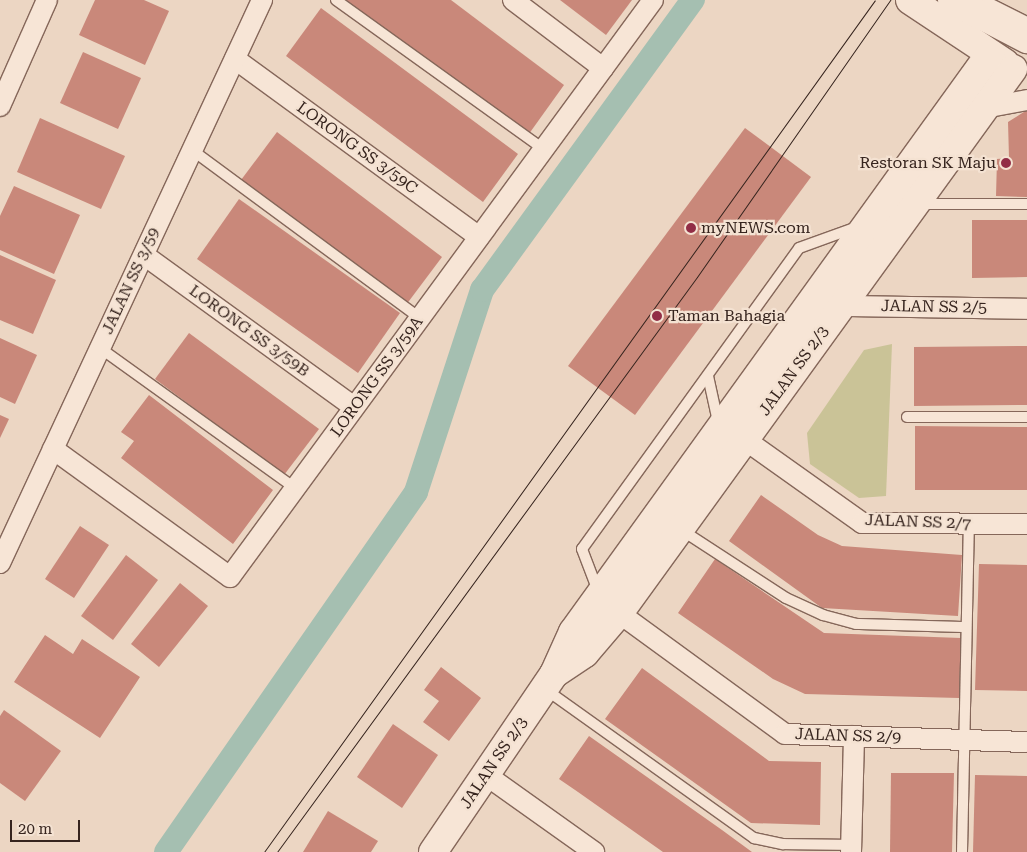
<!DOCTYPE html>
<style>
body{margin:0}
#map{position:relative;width:1027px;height:852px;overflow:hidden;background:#ecd6c3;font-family:"Roboto Serif",serif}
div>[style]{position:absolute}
.green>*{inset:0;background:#cac397}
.canal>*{height:24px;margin:-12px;padding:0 12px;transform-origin:12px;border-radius:12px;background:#a5bfb1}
.building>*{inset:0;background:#c9887a}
.roads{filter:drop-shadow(1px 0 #85675a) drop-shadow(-1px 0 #85675a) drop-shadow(0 1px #85675a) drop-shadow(0 -1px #85675a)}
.service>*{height:10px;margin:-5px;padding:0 5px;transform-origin:5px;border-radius:5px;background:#f7e5d6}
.minor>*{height:20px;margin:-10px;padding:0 10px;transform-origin:10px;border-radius:10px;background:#f7e5d6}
.secondary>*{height:28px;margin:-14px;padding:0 14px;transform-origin:14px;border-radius:14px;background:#f7e5d6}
.tram>*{height:1px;margin:-0.5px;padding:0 0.5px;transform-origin:0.5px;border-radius:0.5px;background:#36241e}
.dots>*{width:14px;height:14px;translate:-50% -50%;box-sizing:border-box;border:2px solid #f4e2d2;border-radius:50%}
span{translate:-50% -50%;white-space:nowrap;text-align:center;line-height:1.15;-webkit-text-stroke:4.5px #f4e2d2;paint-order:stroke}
.street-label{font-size:16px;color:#36241e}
.poi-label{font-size:16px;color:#36241e}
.right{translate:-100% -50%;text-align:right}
.left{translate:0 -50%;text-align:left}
.scale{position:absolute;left:10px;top:820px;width:70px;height:22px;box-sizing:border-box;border:2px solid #36241e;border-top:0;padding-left:6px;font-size:15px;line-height:18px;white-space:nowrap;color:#36241e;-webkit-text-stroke:4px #f4e2d2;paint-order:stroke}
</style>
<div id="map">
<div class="green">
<i style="clip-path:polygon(892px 344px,886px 496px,859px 498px,810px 464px,807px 433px,864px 350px)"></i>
</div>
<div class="canal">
<i style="left:166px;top:852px;width:438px;rotate:-55.2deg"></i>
<i style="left:416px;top:492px;width:213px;rotate:-71.9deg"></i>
<i style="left:482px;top:290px;width:359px;rotate:-54deg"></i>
</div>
<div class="building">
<i style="clip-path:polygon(95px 0,144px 0,169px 11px,145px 65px,79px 35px)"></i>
<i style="clip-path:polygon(343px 0,451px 0,564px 85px,526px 138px)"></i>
<i style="clip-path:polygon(560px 0,632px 0,606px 35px)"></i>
<i style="clip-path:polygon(321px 8px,518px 154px,483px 202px,286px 56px)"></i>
<i style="clip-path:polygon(83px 52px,141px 78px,118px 129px,60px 103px)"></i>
<i style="clip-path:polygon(1027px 110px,1027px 197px,996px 196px,997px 159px,1009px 158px,1008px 122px)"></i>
<i style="clip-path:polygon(40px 118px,125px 156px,101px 209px,17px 172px)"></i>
<i style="clip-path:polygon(745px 128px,811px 177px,635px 415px,568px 366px)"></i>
<i style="clip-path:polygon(277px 132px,442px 257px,406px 305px,241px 180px)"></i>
<i style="clip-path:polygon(14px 186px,80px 215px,54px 274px,0 250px,0 216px)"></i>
<i style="clip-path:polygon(239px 199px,400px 313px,358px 373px,197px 259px)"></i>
<i style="clip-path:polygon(972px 220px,1027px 220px,1027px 277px,972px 278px)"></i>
<i style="clip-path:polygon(0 255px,56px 280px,33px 334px,0 320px)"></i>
<i style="clip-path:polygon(189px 333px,319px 429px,284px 475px,155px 379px)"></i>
<i style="clip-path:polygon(0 338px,37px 355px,15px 404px,0 397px)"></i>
<i style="clip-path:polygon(1027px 346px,1027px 405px,914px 406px,914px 347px)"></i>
<i style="clip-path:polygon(149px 395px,273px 490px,233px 544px,121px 458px,134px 441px,121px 432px)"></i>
<i style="clip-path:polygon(0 415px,9px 419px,0 438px)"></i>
<i style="clip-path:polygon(915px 426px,1027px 427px,1027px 490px,915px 490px)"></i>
<i style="clip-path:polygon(761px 495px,818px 535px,842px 546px,962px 555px,958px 616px,822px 608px,729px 541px)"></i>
<i style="clip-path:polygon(80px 526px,109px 545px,74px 598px,45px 579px)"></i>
<i style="clip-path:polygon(126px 555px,158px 580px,113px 640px,81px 616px)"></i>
<i style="clip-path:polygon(715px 559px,824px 633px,961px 638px,959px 698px,805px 694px,773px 679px,678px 613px)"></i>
<i style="clip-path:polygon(979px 564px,1027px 565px,1027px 691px,975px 690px)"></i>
<i style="clip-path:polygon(180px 583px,208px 606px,159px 667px,131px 644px)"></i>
<i style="clip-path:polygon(45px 635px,73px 654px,82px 639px,140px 677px,100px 738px,14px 682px)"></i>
<i style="clip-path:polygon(441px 667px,481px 698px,449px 741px,423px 722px,439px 701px,424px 690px)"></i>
<i style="clip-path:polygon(642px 668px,769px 761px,821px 762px,820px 825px,751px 823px,605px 719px)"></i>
<i style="clip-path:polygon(4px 710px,61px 751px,25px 801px,0 783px,0 716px)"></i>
<i style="clip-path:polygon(393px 724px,438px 755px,402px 808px,357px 777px)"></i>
<i style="clip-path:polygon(589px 736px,722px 830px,752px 852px,663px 852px,578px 792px,559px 779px)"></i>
<i style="clip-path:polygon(891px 773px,954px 773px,952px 852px,890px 852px)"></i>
<i style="clip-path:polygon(975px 775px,1027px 776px,1027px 852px,973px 852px)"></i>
<i style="clip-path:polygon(328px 811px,378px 841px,371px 852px,303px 852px)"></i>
</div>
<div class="roads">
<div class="service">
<i style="left:336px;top:0;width:255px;rotate:35.7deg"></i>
<i style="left:983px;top:0;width:49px;rotate:26.6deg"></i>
<i style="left:192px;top:150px;width:283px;rotate:36.4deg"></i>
<i style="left:921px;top:204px;width:106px"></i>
<i style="left:100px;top:348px;width:240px;rotate:35.7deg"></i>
<i style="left:708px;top:376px;width:47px;rotate:77.7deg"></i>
<i style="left:907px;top:417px;width:120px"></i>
<i style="left:680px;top:529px;width:126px;rotate:33.1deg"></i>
<i style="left:786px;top:598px;width:41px;rotate:24.7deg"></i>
<i style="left:823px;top:615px;width:34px;rotate:15deg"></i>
<i style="left:856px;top:624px;width:110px;rotate:1.6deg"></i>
<i style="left:598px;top:591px;width:45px;rotate:-110.9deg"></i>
<i style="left:582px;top:549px;width:371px;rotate:-54.2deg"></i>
<i style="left:799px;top:248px;width:62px;rotate:-19.9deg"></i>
<i style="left:545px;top:689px;width:257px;rotate:35.5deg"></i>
<i style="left:754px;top:838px;width:30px;rotate:12deg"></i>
<i style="left:783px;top:844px;width:68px;rotate:0.8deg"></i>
<i style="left:962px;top:852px;width:328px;rotate:-88.8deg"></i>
</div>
<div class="minor">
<i style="left:513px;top:0;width:113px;rotate:37.1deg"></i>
<i style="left:235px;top:59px;width:302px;rotate:36.1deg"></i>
<i style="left:0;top:106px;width:116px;rotate:-66.1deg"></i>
<i style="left:984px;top:108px;width:44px;rotate:-10.5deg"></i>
<i style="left:144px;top:255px;width:259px;rotate:35.9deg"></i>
<i style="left:842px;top:306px;width:185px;rotate:0.9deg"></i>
<i style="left:744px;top:439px;width:145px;rotate:35.4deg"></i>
<i style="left:862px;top:523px;width:165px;rotate:0.3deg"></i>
<i style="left:53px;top:449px;width:218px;rotate:35.9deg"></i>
<i style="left:230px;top:577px;width:715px;rotate:-53.75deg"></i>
<i style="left:0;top:563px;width:621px;rotate:-65.04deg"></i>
<i style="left:619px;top:613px;width:205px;rotate:36.1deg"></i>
<i style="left:785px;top:734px;width:242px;rotate:1.9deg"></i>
<i style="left:486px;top:775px;width:133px;rotate:35.5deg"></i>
<i style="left:851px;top:852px;width:116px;rotate:-88.5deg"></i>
</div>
<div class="secondary">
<i style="left:910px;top:0;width:114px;rotate:33.6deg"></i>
<i style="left:952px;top:0;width:85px;rotate:27.5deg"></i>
<i style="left:554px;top:674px;width:37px;rotate:-34deg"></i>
<i style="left:585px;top:653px;width:52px;rotate:-49.6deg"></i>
<i style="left:619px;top:613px;width:672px;rotate:-54.09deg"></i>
<i style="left:433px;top:852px;width:215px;rotate:-55.8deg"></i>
<i style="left:554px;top:674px;width:46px;rotate:-65.7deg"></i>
<i style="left:573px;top:632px;width:713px;rotate:-54.19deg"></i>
</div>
</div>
<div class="tram">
<i style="left:264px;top:852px;width:1048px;rotate:-54.35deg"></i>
<i style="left:277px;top:852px;width:712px;rotate:-53.85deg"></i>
<i style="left:697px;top:277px;width:338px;rotate:-55.1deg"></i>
</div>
<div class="dots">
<i style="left:1006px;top:163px;background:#922d46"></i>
<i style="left:691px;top:228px;background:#922d46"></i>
<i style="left:657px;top:316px;background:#922d46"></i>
</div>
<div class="street-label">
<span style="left:357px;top:148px;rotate:36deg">LORONG SS 3/59C</span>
<span style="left:131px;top:281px;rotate:-65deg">JALAN SS 3/59</span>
<span style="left:934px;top:307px;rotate:1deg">JALAN SS 2/5</span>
<span style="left:249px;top:331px;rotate:36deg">LORONG SS 3/59B</span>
<span style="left:794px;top:371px;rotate:-54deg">JALAN SS 2/3</span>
<span style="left:377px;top:377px;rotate:-54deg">LORONG SS 3/59A</span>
<span style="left:918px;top:522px;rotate:2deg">JALAN SS 2/7</span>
<span style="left:848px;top:736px;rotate:2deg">JALAN SS 2/9</span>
<span style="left:494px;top:763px;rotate:-56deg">JALAN SS 2/3</span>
</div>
<div class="poi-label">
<span class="right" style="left:996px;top:163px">Restoran SK Maju</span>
<span class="left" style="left:701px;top:228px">myNEWS.com</span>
<span class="left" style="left:668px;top:316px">Taman Bahagia</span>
</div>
<div class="scale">20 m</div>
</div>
